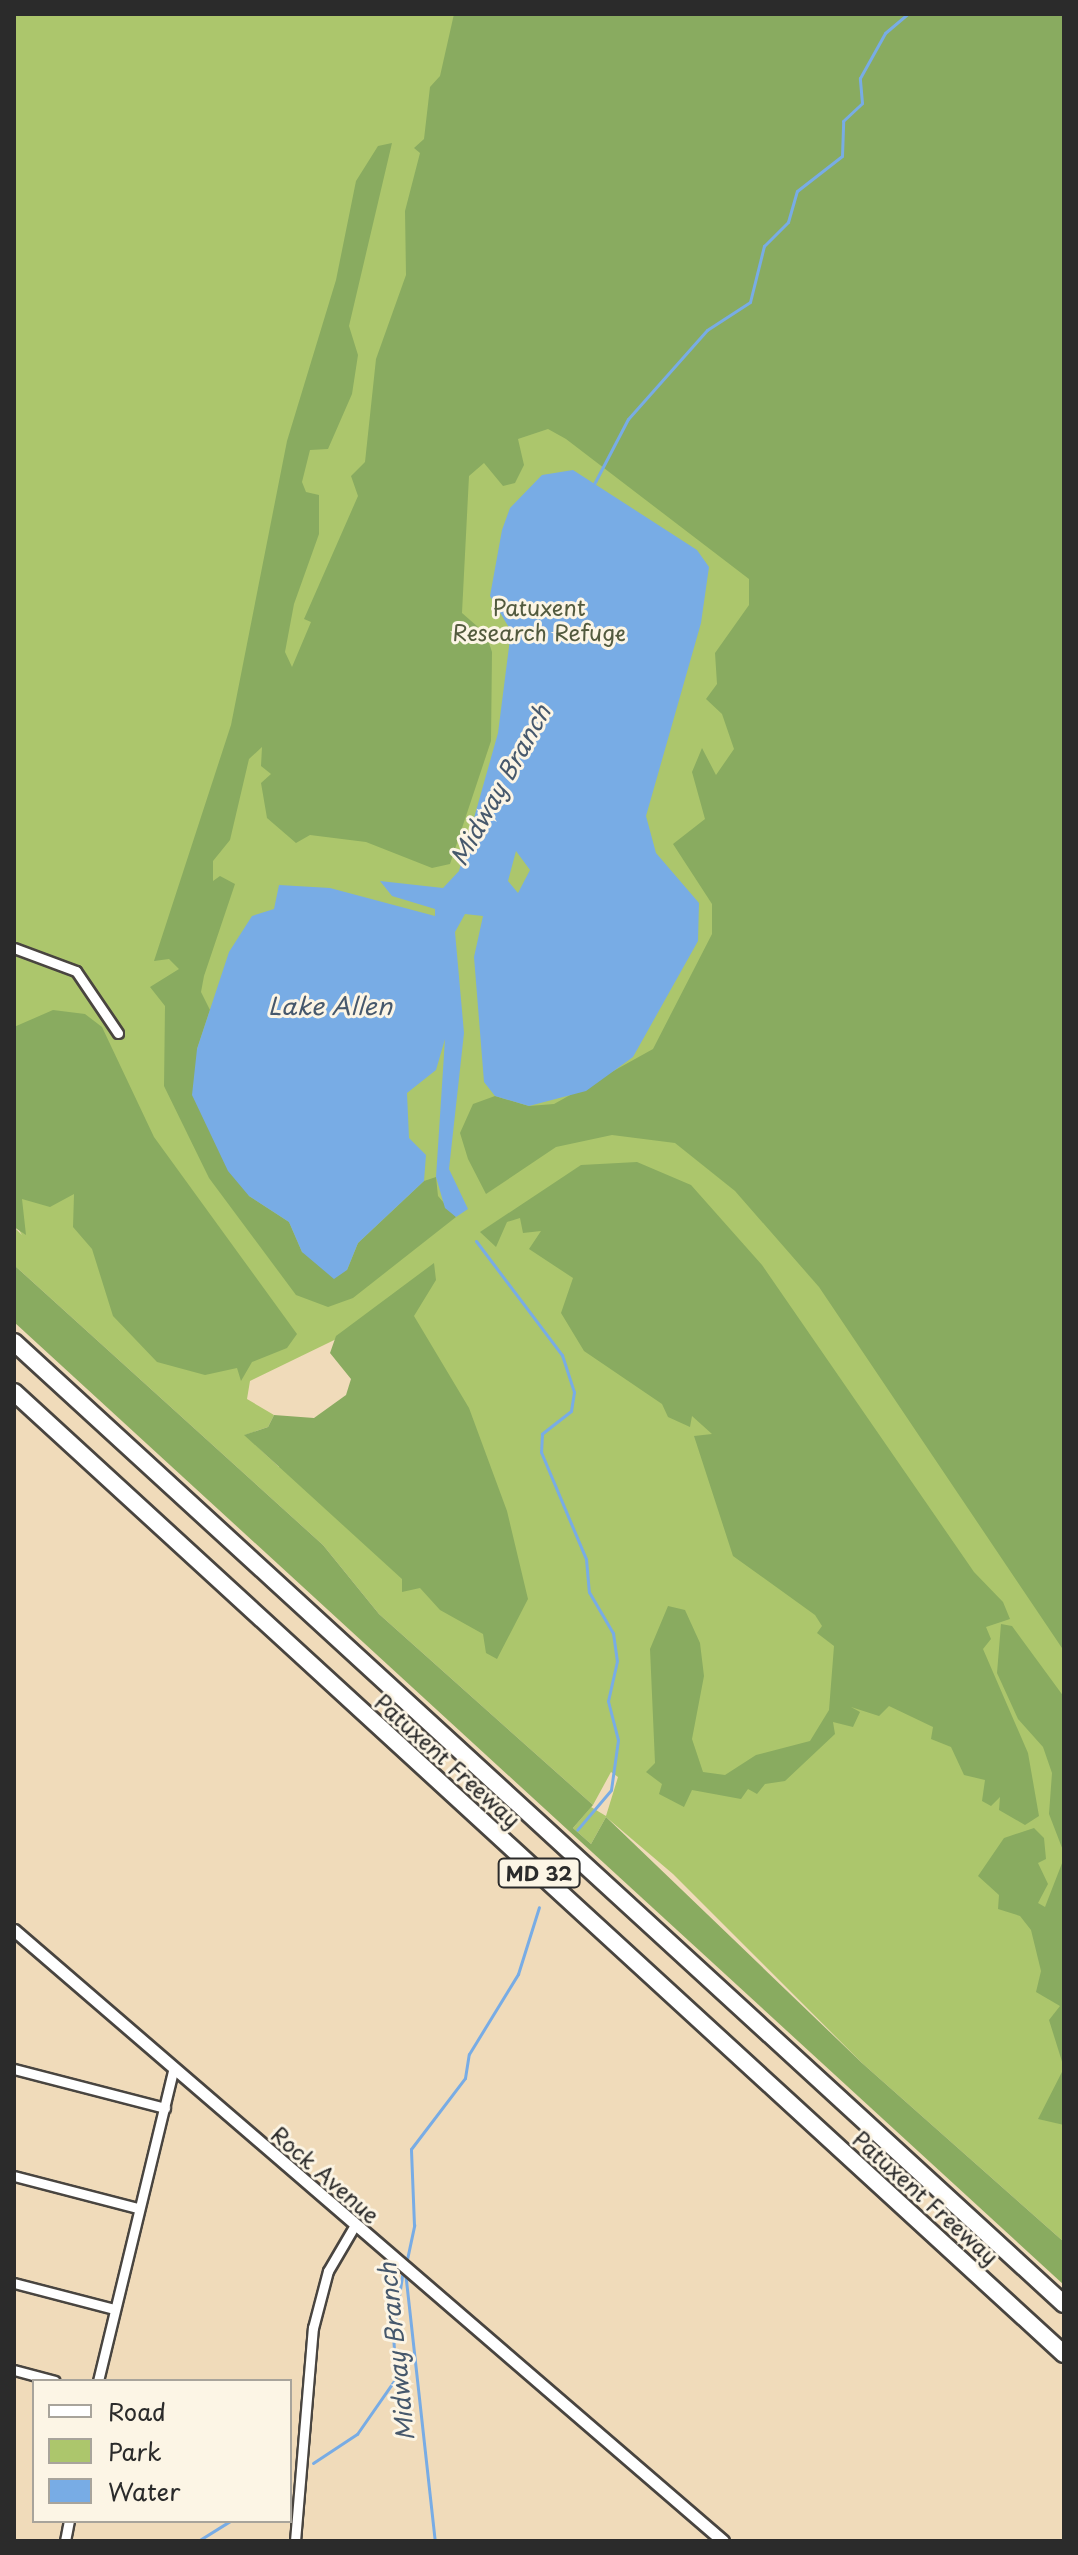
<!DOCTYPE html>
<style>
body{margin:0}
#map{position:relative;width:1078px;height:2555px;overflow:hidden;background:#f0dbba;font-family:"Playpen Sans",sans-serif}
div>[style]{position:absolute}
.green>*{inset:0;background:#acc66c}
.forest>*{inset:0;background:#89ab60}
.water>*{inset:0;background:#78ace5}
.stream>*{height:3px;margin:-1.5px;padding:0 1.5px;transform-origin:1.5px;border-radius:1.5px;background:#78ace5}
.roads{filter:drop-shadow(2px 0 #494540) drop-shadow(-2px 0 #494540) drop-shadow(0 2px #494540) drop-shadow(0 -2px #494540)}
.minor>*{height:9px;margin:-4.5px;padding:0 4.5px;transform-origin:4.5px;border-radius:4.5px;background:#fff}
.tertiary>*{height:11px;margin:-5.5px;padding:0 5.5px;transform-origin:5.5px;border-radius:5.5px;background:#fff}
.motorway>*{height:16px;margin:-8px;padding:0 8px;transform-origin:8px;border-radius:8px;background:#fff}
span{translate:-50% -50%;white-space:nowrap;text-align:center;line-height:1.15;-webkit-text-stroke:6px #fcf5e5;paint-order:stroke}
.shield-label span{padding:2px 6px;background:#fcf5e5;border:2px solid;border-radius:6px;-webkit-text-stroke-width:0}
.shield-label{font-size:20px;color:#2b2b2b;font-weight:700}
.park-label{font-size:22px;color:#525a3e}
.street-label{font-size:22px;color:#2b2b2b}
.water-label{font-size:24px;color:#46586c;font-style:italic}
.frame{position:absolute;inset:0;border:16px solid #2b2b2b;pointer-events:none}
.legend{position:absolute;left:32px;top:2379px;width:260px;height:144px;box-sizing:border-box;background:#fcf5e5;border:2px solid #a8a49b;margin:0;padding:10px 14px;list-style:none;font-size:24px;color:#2b2b2b}
.legend li{display:flex;align-items:center;gap:16px;height:40px}
.legend b{width:40px;border:2px solid #a8a49b}
</style>
<div id="map">
<div class="green">
<i style="clip-path:polygon(evenodd,14px 14px,1064px 14px,1064px 2242px,862px 2063px,673px 1874px,606px 1817px,591px 1844px,573px 1828px,591px 1807px,606px 1816px,618px 1777px,611px 1772px,593px 1805px,379px 1614px,323px 1545px,14px 1265px,14px 1227px,22px 1235px,14px 1222px,14px 14px,359px 1328px,404px 1371px,279px 1467px,245px 1435px,268px 1427px,274px 1415px,247px 1399px,250px 1381px,359px 1328px)"></i>
</div>
<div class="forest">
<i style="clip-path:polygon(454px 14px,1064px 14px,1064px 1651px,819px 1287px,735px 1191px,675px 1143px,612px 1135px,556px 1147px,486px 1194px,468px 1159px,460px 1133px,473px 1104px,495px 1096px,529px 1106px,554px 1104px,653px 1049px,712px 934px,712px 904px,673px 844px,705px 819px,692px 772px,702px 748px,716px 775px,734px 749px,722px 714px,706px 699px,717px 684px,715px 653px,749px 605px,749px 579px,566px 439px,548px 429px,518px 439px,524px 465px,515px 483px,503px 486px,484px 463px,469px 476px,462px 613px,486px 634px,492px 652px,491px 741px,450px 864px,432px 868px,366px 842px,310px 835px,296px 843px,267px 818px,261px 783px,271px 774px,261px 766px,262px 747px,249px 759px,230px 840px,213px 861px,213px 881px,220px 876px,235px 884px,204px 976px,201px 992px,210px 1010px,197px 1049px,249px 1196px,289px 1222px,302px 1252px,347px 1270px,358px 1243px,424px 1181px,436px 1177px,438px 1196px,456px 1217px,353px 1298px,328px 1307px,296px 1295px,209px 1178px,164px 1086px,165px 1006px,150px 987px,179px 969px,169px 959px,154px 961px,231px 725px,287px 441px,336px 280px,356px 181px,378px 146px,392px 143px,349px 326px,358px 355px,352px 394px,328px 449px,310px 450px,302px 482px,306px 492px,319px 495px,319px 534px,294px 604px,285px 652px,292px 667px,311px 622px,304px 619px,358px 496px,351px 476px,365px 462px,376px 359px,406px 275px,405px 211px,420px 153px,414px 148px,424px 139px,430px 87px,440px 76px)"></i>
<i style="clip-path:polygon(53px 1010px,85px 1014px,102px 1027px,154px 1137px,297px 1334px,287px 1348px,252px 1362px,241px 1381px,237px 1368px,205px 1375px,157px 1362px,113px 1316px,92px 1249px,73px 1227px,74px 1194px,50px 1207px,22px 1199px,26px 1235px,14px 1227px,14px 1027px)"></i>
<i style="clip-path:polygon(637px 1162px,691px 1185px,762px 1265px,974px 1572px,1003px 1602px,1010px 1619px,986px 1627px,991px 1639px,983px 1649px,1028px 1753px,1039px 1816px,1025px 1825px,999px 1810px,1000px 1797px,991px 1806px,982px 1801px,985px 1780px,964px 1775px,951px 1747px,931px 1739px,933px 1727px,889px 1706px,879px 1716px,851px 1707px,860px 1712px,853px 1727px,833px 1722px,835px 1734px,785px 1781px,765px 1784px,757px 1794px,748px 1789px,741px 1799px,692px 1790px,684px 1807px,659px 1794px,662px 1784px,646px 1772px,655px 1763px,650px 1649px,668px 1606px,685px 1610px,700px 1643px,704px 1676px,692px 1739px,703px 1772px,725px 1775px,756px 1755px,810px 1741px,829px 1710px,834px 1646px,817px 1633px,822px 1626px,815px 1615px,733px 1556px,694px 1436px,712px 1434px,692px 1416px,690px 1427px,668px 1417px,662px 1404px,584px 1351px,561px 1313px,573px 1278px,529px 1249px,541px 1231px,523px 1233px,520px 1218px,507px 1222px,496px 1247px,480px 1232px,581px 1165px)"></i>
<i style="clip-path:polygon(434px 1263px,436px 1280px,414px 1316px,469px 1408px,507px 1511px,528px 1599px,497px 1659px,486px 1653px,483px 1634px,440px 1610px,420px 1588px,402px 1592px,402px 1579px,244px 1435px,268px 1427px,274px 1415px,314px 1418px,346px 1395px,351px 1379px,330px 1353px,336px 1336px)"></i>
<i style="clip-path:polygon(14px 1265px,323px 1545px,379px 1614px,593px 1805px,573px 1828px,591px 1844px,606px 1817px,862px 2063px,1064px 2242px,1064px 2285px,14px 1322px)"></i>
<i style="clip-path:polygon(1001px 1624px,1012px 1626px,1064px 1697px,1064px 1853px,1049px 1814px,1052px 1773px,1043px 1747px,1018px 1719px,997px 1673px)"></i>
<i style="clip-path:polygon(1034px 1828px,1044px 1838px,1046px 1859px,1038px 1863px,1048px 1884px,1038px 1903px,1045px 1907px,1064px 1858px,1064px 2125px,1038px 2119px,1064px 2068px,1049px 2020px,1060px 2006px,1036px 1992px,1041px 1971px,1031px 1930px,1020px 1916px,998px 1909px,999px 1895px,978px 1876px,1004px 1838px)"></i>
</div>
<div class="water">
<i style="clip-path:polygon(evenodd,573px 470px,697px 550px,709px 567px,701px 623px,646px 816px,656px 853px,699px 903px,698px 941px,633px 1057px,586px 1091px,529px 1106px,495px 1096px,484px 1082px,474px 957px,483px 916px,465px 914px,455px 932px,464px 1033px,449px 1169px,468px 1209px,456px 1217px,445px 1208px,436px 1177px,445px 1039px,436px 1070px,407px 1093px,409px 1138px,426px 1155px,424px 1181px,358px 1243px,347px 1270px,334px 1279px,302px 1252px,289px 1222px,249px 1196px,228px 1171px,192px 1095px,197px 1049px,229px 952px,252px 916px,274px 909px,279px 885px,330px 888px,435px 916px,435px 909px,392px 896px,380px 881px,443px 888px,459px 871px,498px 733px,511px 631px,490px 596px,502px 530px,510px 508px,542px 475px,573px 470px,516px 851px,530px 870px,518px 893px,508px 881px,516px 851px)"></i>
</div>
<div class="stream">
<i style="left:594px;top:484px;width:73px;rotate:-62.4deg"></i>
<i style="left:628px;top:419px;width:119px;rotate:-48.4deg"></i>
<i style="left:707px;top:330px;width:51px;rotate:-33.1deg"></i>
<i style="left:750px;top:302px;width:58px;rotate:-76deg"></i>
<i style="left:764px;top:246px;width:34px;rotate:-45deg"></i>
<i style="left:788px;top:222px;width:32px;rotate:-74deg"></i>
<i style="left:797px;top:191px;width:57px;rotate:-37.9deg"></i>
<i style="left:842px;top:156px;width:35px;rotate:-88deg"></i>
<i style="left:843px;top:121px;width:26px;rotate:-43deg"></i>
<i style="left:862px;top:103px;width:25px;rotate:-95deg"></i>
<i style="left:860px;top:78px;width:51px;rotate:-60.9deg"></i>
<i style="left:885px;top:33px;width:30px;rotate:-40deg"></i>
<i style="left:476px;top:1241px;width:143px;rotate:53deg"></i>
<i style="left:562px;top:1355px;width:39px;rotate:72deg"></i>
<i style="left:574px;top:1392px;width:19px;rotate:99deg"></i>
<i style="left:571px;top:1411px;width:37px;rotate:142deg"></i>
<i style="left:542px;top:1434px;width:18px;rotate:93deg"></i>
<i style="left:541px;top:1452px;width:116px;rotate:67.2deg"></i>
<i style="left:586px;top:1559px;width:33px;rotate:85deg"></i>
<i style="left:589px;top:1592px;width:48px;rotate:59.7deg"></i>
<i style="left:613px;top:1633px;width:28px;rotate:82deg"></i>
<i style="left:617px;top:1661px;width:41px;rotate:102.7deg"></i>
<i style="left:608px;top:1701px;width:40px;rotate:75.6deg"></i>
<i style="left:618px;top:1740px;width:50px;rotate:98deg"></i>
<i style="left:611px;top:1790px;width:52px;rotate:130.4deg"></i>
<i style="left:406px;top:2264px;width:40px;rotate:-78deg"></i>
<i style="left:414px;top:2225px;width:76px;rotate:-92.3deg"></i>
<i style="left:411px;top:2149px;width:89px;rotate:-52.7deg"></i>
<i style="left:465px;top:2078px;width:24px;rotate:-81deg"></i>
<i style="left:469px;top:2054px;width:94px;rotate:-58.5deg"></i>
<i style="left:518px;top:1974px;width:70px;rotate:-72.6deg"></i>
<i style="left:405px;top:2271px;width:272px;rotate:83.7deg"></i>
<i style="left:313px;top:2463px;width:53px;rotate:-33.4deg"></i>
<i style="left:357px;top:2434px;width:68px;rotate:-55.1deg"></i>
<i style="left:396px;top:2378px;width:43px;rotate:-94deg"></i>
<i style="left:393px;top:2335px;width:66px;rotate:-81.3deg"></i>
<i style="left:198px;top:2541px;width:38px;rotate:-32deg"></i>
</div>
<div class="roads">
<div class="minor">
<i style="left:14px;top:948px;width:66px;rotate:20.4deg"></i>
<i style="left:76px;top:971px;width:75px;rotate:55.9deg"></i>
<i style="left:14px;top:2069px;width:156px;rotate:14.5deg"></i>
<i style="left:14px;top:2176px;width:128px;rotate:14.5deg"></i>
<i style="left:14px;top:2283px;width:103px;rotate:14.6deg"></i>
<i style="left:14px;top:2370px;width:42px;rotate:15deg"></i>
<i style="left:98px;top:2381px;width:322px;rotate:-76.4deg"></i>
<i style="left:65px;top:2541px;width:20px;rotate:-79deg"></i>
<i style="left:295px;top:2541px;width:214px;rotate:-85.2deg"></i>
<i style="left:313px;top:2328px;width:59px;rotate:-75.3deg"></i>
<i style="left:328px;top:2271px;width:53px;rotate:-59.6deg"></i>
</div>
<div class="tertiary">
<i style="left:14px;top:1930px;width:936px;rotate:40.75deg"></i>
</div>
<div class="motorway">
<i style="left:14px;top:1342px;width:1424px;rotate:42.5deg"></i>
<i style="left:14px;top:1392px;width:1424px;rotate:42.5deg"></i>
</div>
</div>
<div class="shield-label">
<span style="left:539px;top:1873px">MD 32</span>
</div>
<div class="park-label">
<span style="left:539px;top:619px">Patuxent<br>Research Refuge</span>
</div>
<div class="street-label">
<span style="left:448px;top:1760px;rotate:42deg">Patuxent Freeway</span>
<span style="left:326px;top:2174px;rotate:41deg">Rock Avenue</span>
<span style="left:926px;top:2197px;rotate:42deg">Patuxent Freeway</span>
</div>
<div class="water-label">
<span style="left:500px;top:785px;rotate:-61deg">Midway Branch</span>
<span style="left:330px;top:1006px">Lake Allen</span>
<span style="left:396px;top:2352px;rotate:-96deg">Midway Branch</span>
</div>
<div class="frame"></div>
<ul class="legend">
<li><b style="height:10px;background:#fff"></b>Road</li>
<li><b style="height:22px;background:#acc66c"></b>Park</li>
<li><b style="height:22px;background:#78ace5"></b>Water</li>
</ul>
</div>
